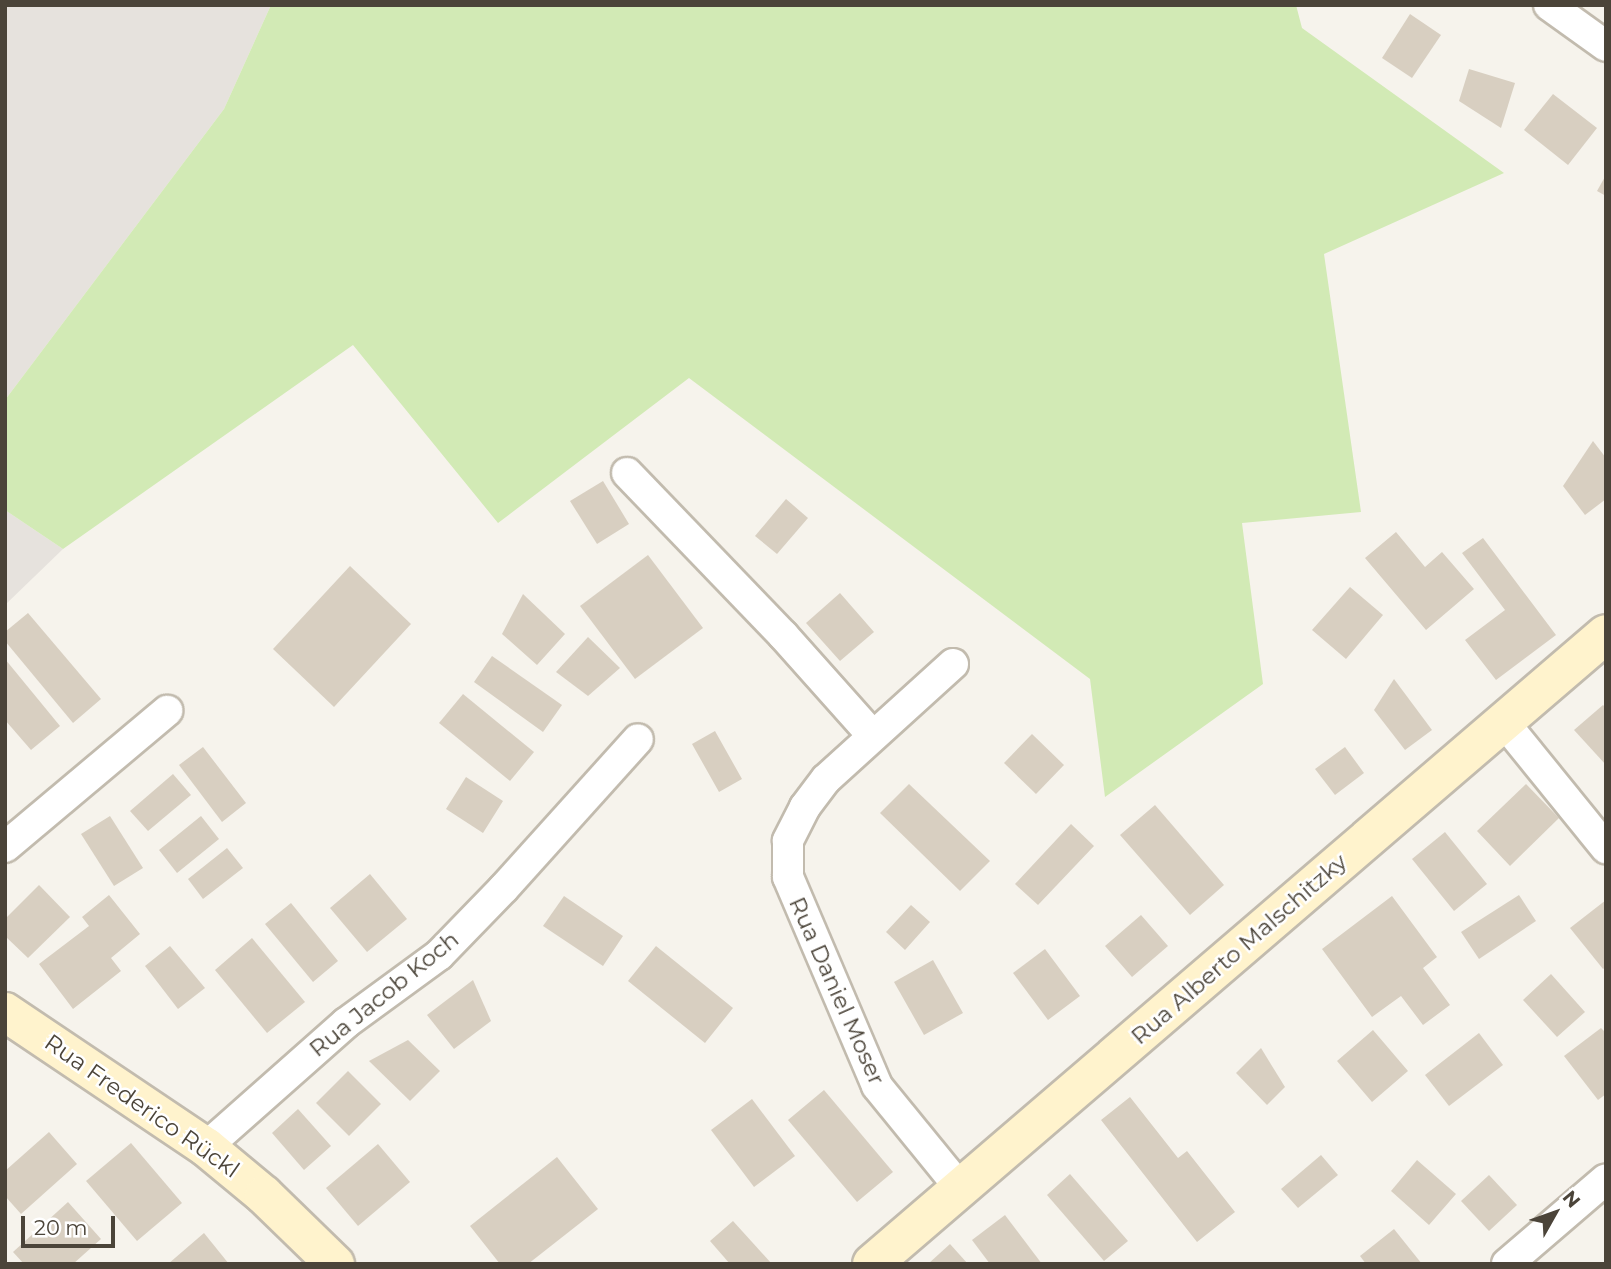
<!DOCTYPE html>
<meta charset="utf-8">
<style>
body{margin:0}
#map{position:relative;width:1611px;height:1269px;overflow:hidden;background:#f6f3ec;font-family:Montserrat,sans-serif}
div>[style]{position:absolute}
.industrial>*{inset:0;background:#e6e2dd}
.green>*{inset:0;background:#d2eab5}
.building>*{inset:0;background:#d8cfc1}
.roads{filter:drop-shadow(2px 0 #c2bbae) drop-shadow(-2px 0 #c2bbae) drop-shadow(0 2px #c2bbae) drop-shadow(0 -2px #c2bbae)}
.street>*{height:30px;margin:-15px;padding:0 15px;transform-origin:15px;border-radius:15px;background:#fff}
.secondary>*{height:38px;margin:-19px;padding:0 19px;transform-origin:19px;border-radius:19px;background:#fff3cd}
span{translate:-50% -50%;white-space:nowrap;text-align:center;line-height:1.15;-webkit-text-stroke:5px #fff;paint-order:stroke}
.street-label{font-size:23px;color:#4b4439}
.frame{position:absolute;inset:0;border:7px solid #4b4439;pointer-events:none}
.north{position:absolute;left:1520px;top:1178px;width:70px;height:70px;-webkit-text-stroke:5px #fff;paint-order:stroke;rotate:50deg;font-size:19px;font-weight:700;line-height:28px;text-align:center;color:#4b4439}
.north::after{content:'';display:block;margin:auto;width:24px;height:32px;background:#4b4439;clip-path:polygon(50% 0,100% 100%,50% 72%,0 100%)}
.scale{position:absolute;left:21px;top:1216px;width:94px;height:32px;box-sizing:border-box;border:4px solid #4b4439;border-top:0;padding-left:9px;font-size:21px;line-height:24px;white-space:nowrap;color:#4b4439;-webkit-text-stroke:5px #fff;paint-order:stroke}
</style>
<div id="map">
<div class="industrial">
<i style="clip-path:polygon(5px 5px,271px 5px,224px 109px,5px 400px)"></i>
<i style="clip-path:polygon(5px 510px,63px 549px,5px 605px)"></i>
</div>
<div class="green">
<i style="clip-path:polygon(271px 5px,1296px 5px,1302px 28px,1504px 173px,1324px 254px,1361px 512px,1242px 523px,1263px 684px,1105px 797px,1090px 679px,689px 378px,498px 523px,353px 345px,63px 549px,5px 510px,5px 400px,224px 109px)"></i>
</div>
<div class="building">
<i style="clip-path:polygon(1410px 14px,1441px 35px,1412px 78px,1382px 58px)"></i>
<i style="clip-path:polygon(1469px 69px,1515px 83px,1501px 128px,1459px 101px)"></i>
<i style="clip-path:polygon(1553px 94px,1597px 128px,1568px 165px,1524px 130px)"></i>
<i style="clip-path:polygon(1606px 175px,1606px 196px,1597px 191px)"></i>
<i style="clip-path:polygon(1593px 441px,1606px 458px,1606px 499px,1585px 515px,1563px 486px)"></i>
<i style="clip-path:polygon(603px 481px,629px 524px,597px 544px,570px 501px)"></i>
<i style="clip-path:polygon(786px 499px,808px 518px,777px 554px,755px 536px)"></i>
<i style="clip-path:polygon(1396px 532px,1425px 567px,1442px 552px,1474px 589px,1426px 630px,1365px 558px)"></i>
<i style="clip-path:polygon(1483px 538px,1556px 635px,1496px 680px,1465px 640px,1505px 610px,1462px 553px)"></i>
<i style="clip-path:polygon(648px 555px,703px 628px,635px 679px,580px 606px)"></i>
<i style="clip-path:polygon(350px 566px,411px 624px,334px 707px,273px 649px)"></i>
<i style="clip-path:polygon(1350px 587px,1383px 615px,1346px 659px,1312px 630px)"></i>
<i style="clip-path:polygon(840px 593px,874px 632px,840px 661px,806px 623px)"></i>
<i style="clip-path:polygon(523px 594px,565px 634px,537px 665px,502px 634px)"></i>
<i style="clip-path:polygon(28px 613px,101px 699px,73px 723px,5px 641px,5px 632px)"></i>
<i style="clip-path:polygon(588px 637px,620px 668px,588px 696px,556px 672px)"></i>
<i style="clip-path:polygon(492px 656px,562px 705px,543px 732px,474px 682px)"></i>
<i style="clip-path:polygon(5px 659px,60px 726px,31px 750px,5px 720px)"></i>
<i style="clip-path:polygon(1394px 679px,1432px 730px,1405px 750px,1374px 710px)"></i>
<i style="clip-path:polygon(463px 694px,534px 752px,510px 781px,439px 723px)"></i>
<i style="clip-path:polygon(1603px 705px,1606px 708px,1606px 765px,1574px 730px)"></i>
<i style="clip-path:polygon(715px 731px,742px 779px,719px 792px,692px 744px)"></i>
<i style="clip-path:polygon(1032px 734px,1064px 765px,1036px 794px,1004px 763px)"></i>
<i style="clip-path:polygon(203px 747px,246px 803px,222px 822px,179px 765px)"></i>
<i style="clip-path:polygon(1345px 747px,1364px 773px,1335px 795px,1315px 769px)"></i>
<i style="clip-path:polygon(173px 774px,191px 795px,148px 831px,130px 811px)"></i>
<i style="clip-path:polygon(466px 777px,503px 801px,483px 833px,446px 809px)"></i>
<i style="clip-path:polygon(909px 784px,990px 861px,960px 891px,880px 813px)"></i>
<i style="clip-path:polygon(1526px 784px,1559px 818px,1510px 866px,1477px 831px)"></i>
<i style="clip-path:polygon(1155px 805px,1224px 885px,1190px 915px,1120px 835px)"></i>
<i style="clip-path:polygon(110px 816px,143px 868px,114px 886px,81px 834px)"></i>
<i style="clip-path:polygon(201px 816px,219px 839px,177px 873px,159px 850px)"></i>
<i style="clip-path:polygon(1071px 824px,1094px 846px,1038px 905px,1015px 884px)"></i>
<i style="clip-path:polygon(1445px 832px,1487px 884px,1454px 911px,1412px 859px)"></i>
<i style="clip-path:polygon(227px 848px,243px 868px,203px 899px,188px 879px)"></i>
<i style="clip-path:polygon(370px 874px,407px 919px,367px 952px,330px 908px)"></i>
<i style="clip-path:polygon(39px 885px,70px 917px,28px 958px,5px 936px,5px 919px)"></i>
<i style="clip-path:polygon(109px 895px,140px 934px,111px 958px,121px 971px,73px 1009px,39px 964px,89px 926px,82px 917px)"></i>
<i style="clip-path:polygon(1519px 895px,1536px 921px,1479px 959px,1461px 932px)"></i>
<i style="clip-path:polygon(564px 896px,623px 936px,603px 966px,543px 926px)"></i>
<i style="clip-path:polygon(1392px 896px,1437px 957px,1423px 968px,1450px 1005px,1423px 1025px,1401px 996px,1372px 1017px,1322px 949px)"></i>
<i style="clip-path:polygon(1606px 900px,1606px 967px,1603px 969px,1570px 928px)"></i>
<i style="clip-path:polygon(291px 903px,338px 961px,313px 982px,265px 924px)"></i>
<i style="clip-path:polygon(911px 905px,930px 922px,905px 950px,886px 932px)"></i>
<i style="clip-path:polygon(1141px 915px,1168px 946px,1132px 977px,1105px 946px)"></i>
<i style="clip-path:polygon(252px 938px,305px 1002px,267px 1033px,215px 970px)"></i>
<i style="clip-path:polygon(170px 946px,205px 988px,178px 1009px,145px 966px)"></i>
<i style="clip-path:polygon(656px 946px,733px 1008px,705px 1043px,628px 981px)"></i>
<i style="clip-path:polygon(1045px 949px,1080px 996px,1048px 1020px,1013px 973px)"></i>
<i style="clip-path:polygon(933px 960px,963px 1013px,924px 1035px,894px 982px)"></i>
<i style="clip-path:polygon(1551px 974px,1585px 1012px,1557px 1037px,1523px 1000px)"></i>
<i style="clip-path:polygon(473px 980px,491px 1021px,454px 1049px,427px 1015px)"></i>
<i style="clip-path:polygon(1601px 1028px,1606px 1033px,1606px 1094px,1598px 1100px,1564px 1056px)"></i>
<i style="clip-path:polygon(1373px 1030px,1408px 1071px,1372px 1102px,1337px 1061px)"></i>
<i style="clip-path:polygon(1479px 1033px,1503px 1065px,1449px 1106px,1425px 1075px)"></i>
<i style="clip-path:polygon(408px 1040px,440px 1071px,410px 1101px,369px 1061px)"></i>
<i style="clip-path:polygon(1261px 1048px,1285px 1087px,1267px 1105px,1236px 1073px)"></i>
<i style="clip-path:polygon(348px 1071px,381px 1104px,349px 1136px,316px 1103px)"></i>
<i style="clip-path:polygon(824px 1090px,893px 1172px,857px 1202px,788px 1120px)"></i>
<i style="clip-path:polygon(1130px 1097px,1178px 1158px,1187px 1151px,1235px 1212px,1197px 1242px,1101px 1120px)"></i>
<i style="clip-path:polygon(752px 1099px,795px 1156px,754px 1187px,711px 1130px)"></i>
<i style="clip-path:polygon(298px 1109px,331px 1146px,304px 1170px,272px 1133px)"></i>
<i style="clip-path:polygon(49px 1132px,77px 1164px,21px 1214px,5px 1196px,5px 1171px)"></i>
<i style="clip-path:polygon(131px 1143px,182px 1203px,137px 1241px,86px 1181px)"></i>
<i style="clip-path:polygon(378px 1144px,410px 1182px,358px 1226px,326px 1188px)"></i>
<i style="clip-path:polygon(1321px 1155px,1338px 1175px,1298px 1208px,1281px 1189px)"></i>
<i style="clip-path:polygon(557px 1157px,598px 1209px,528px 1264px,500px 1264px,470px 1226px)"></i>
<i style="clip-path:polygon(1417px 1160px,1456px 1194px,1429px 1225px,1391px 1191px)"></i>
<i style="clip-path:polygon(1070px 1174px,1128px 1241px,1104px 1261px,1047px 1195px)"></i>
<i style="clip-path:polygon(1489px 1175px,1517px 1205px,1489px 1231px,1461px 1201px)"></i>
<i style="clip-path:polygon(68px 1202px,101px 1239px,73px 1264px,24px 1264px,13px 1252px)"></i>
<i style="clip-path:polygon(1005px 1215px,1042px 1264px,990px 1264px,972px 1240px)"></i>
<i style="clip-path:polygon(733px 1221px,772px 1264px,730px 1264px,710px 1241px)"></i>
<i style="clip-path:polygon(1394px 1229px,1422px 1264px,1366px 1264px,1360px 1256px)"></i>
<i style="clip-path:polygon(204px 1233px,229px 1264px,168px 1264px)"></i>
<i style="clip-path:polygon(950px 1244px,968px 1264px,928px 1264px)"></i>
</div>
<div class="roads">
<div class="street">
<i style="left:1549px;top:5px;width:70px;rotate:35.7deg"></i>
<i style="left:627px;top:473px;width:225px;rotate:46.1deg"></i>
<i style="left:783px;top:635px;width:134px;rotate:48.3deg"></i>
<i style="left:953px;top:664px;width:171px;rotate:137.8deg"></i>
<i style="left:826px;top:779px;width:35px;rotate:127deg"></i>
<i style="left:805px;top:807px;width:38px;rotate:117deg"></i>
<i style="left:788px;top:841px;width:36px;rotate:90deg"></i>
<i style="left:788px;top:877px;width:227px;rotate:66.9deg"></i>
<i style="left:877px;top:1086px;width:133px;rotate:50.8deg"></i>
<i style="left:1503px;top:721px;width:164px;rotate:51deg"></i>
<i style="left:5px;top:847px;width:212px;rotate:-40deg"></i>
<i style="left:206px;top:1147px;width:187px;rotate:-41.5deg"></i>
<i style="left:346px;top:1023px;width:115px;rotate:-36.2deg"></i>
<i style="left:439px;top:955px;width:93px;rotate:-45.9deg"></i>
<i style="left:504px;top:888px;width:200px;rotate:-48deg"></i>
<i style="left:1507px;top:1264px;width:130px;rotate:-40.6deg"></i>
</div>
<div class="secondary">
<i style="left:5px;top:1012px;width:242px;rotate:33.9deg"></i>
<i style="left:206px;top:1147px;width:75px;rotate:39.6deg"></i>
<i style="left:264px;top:1195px;width:99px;rotate:44.2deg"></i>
<i style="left:872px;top:1264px;width:967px;rotate:-40.64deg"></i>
</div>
</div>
<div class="street-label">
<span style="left:1239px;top:949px;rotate:-41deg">Rua Alberto Malschitzky</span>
<span style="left:837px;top:991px;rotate:66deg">Rua Daniel Moser</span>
<span style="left:384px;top:994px;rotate:-39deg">Rua Jacob Koch</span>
<span style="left:142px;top:1106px;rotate:35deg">Rua Frederico Rückl</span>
</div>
<div class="frame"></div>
<div class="north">N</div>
<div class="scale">20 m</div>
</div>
